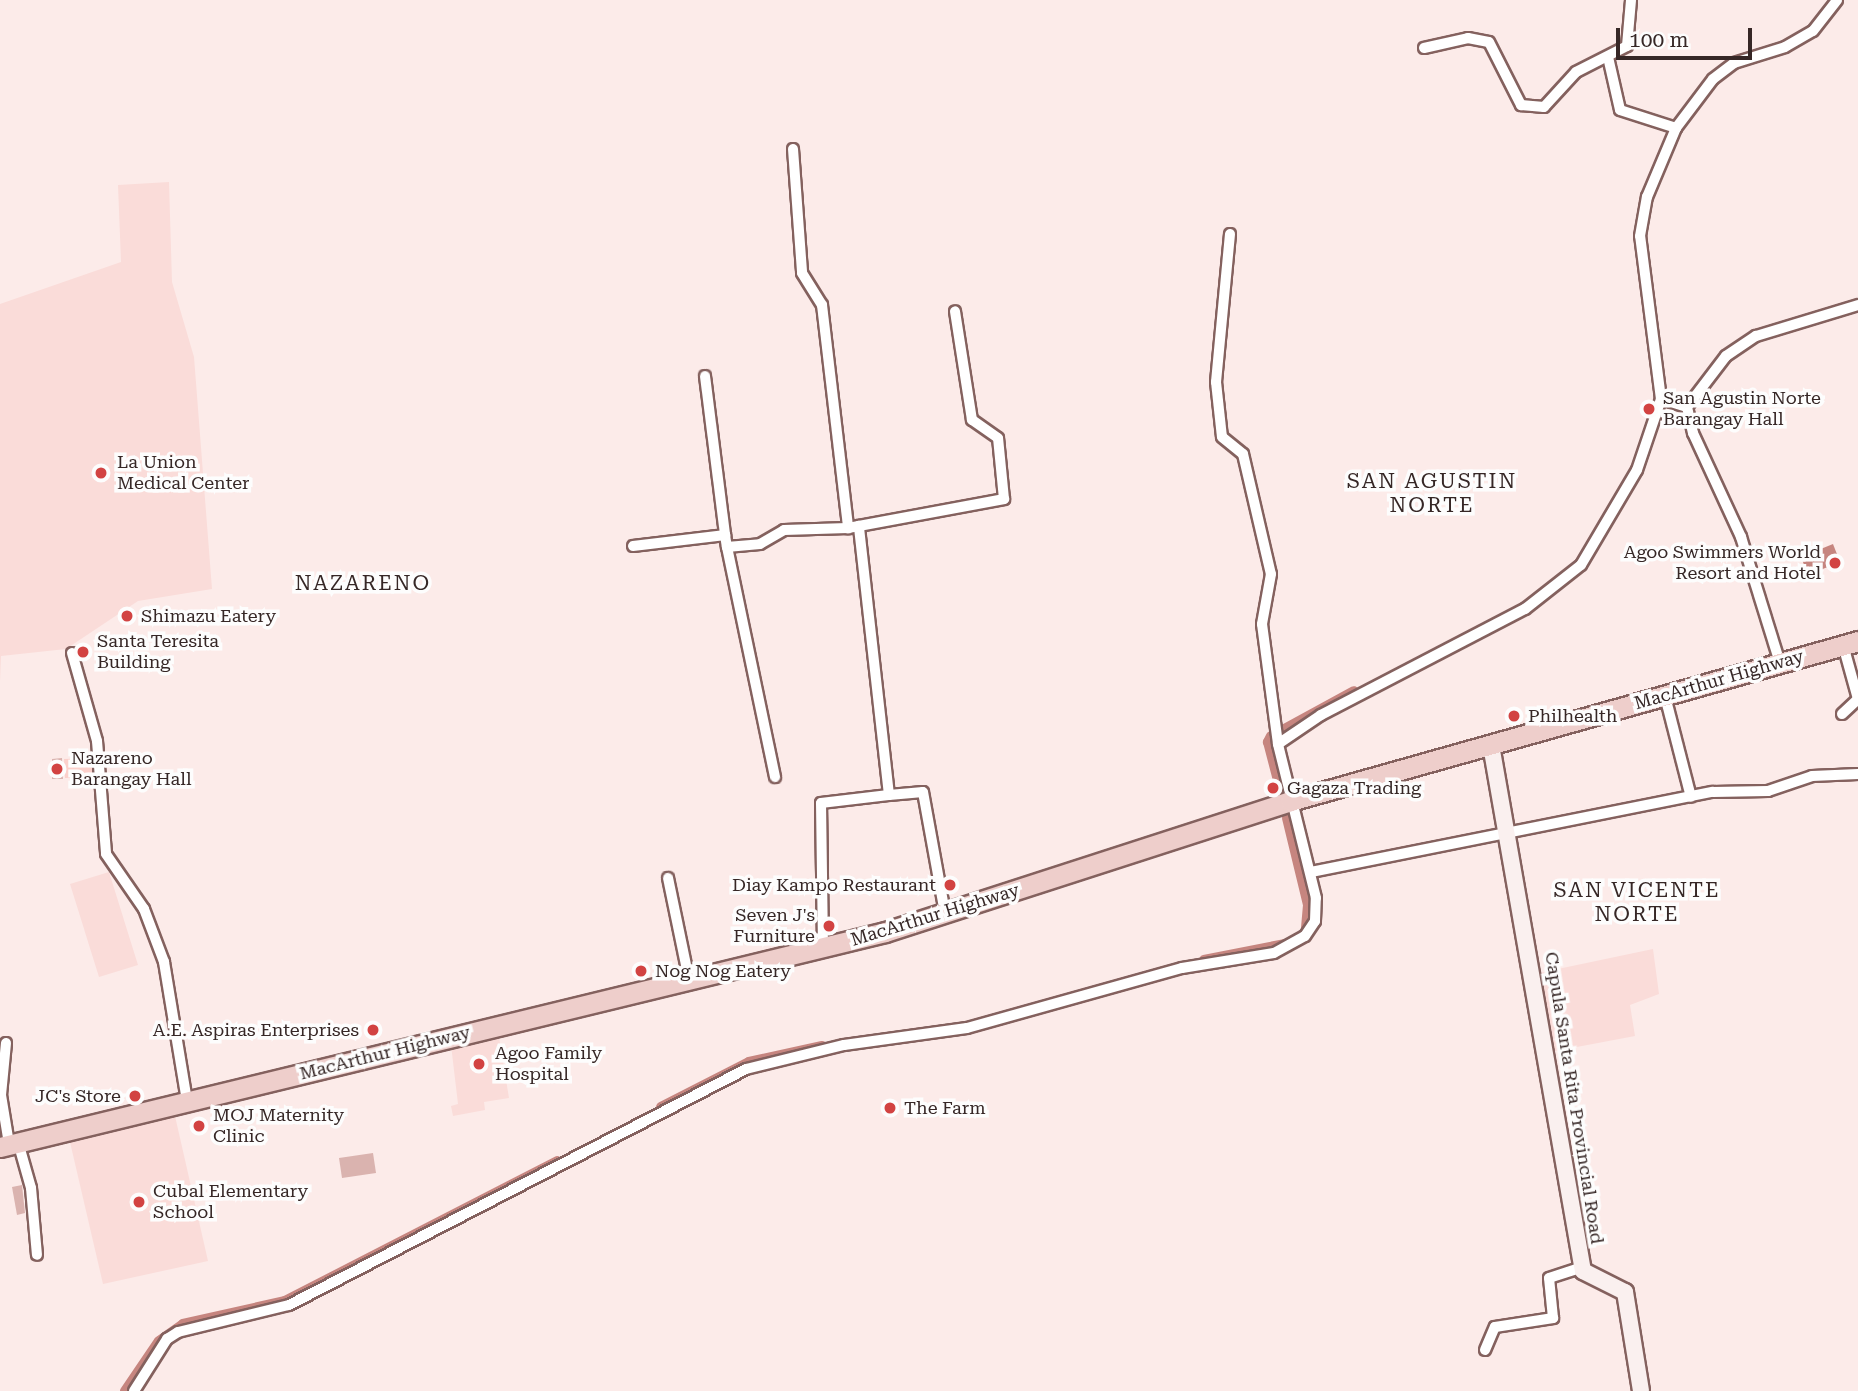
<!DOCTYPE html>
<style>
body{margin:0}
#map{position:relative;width:1858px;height:1391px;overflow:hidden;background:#fcebe9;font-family:"Roboto Serif",serif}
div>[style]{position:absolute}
.built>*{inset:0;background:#fadcd9}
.green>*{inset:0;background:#fbd0cb}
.water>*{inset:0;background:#c6857f}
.canal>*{height:10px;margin:-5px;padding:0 5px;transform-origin:5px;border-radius:5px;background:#c6857f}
.building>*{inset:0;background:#dab3af}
.roads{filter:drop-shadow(2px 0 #84615e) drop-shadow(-2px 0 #84615e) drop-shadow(0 2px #84615e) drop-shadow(0 -2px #84615e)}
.street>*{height:10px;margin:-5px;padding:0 5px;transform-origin:5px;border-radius:5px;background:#fff}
.secondary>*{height:16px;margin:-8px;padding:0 8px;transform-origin:8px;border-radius:8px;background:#faf0ef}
.highway>*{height:19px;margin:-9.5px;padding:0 9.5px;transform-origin:9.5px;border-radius:9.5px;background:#eececb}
.dots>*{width:19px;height:19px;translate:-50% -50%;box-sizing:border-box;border:4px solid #fdfdfd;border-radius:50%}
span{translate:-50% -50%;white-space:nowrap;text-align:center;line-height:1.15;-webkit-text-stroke:7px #fdfdfd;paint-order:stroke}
.poi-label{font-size:18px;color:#362726}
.left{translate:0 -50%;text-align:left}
.right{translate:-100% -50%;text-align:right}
.street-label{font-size:18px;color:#362726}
.quarter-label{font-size:21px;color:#362726;letter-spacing:2px}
.scale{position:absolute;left:1616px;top:28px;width:136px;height:32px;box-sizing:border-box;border:4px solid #362726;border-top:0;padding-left:9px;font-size:21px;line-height:24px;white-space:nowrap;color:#362726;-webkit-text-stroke:5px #fdfdfd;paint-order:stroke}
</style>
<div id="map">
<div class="built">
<i style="clip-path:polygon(169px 182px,172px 282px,194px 357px,212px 589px,138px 601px,66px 649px,1px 656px,0 682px,0 304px,121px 262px,118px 185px)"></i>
<i style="clip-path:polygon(109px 872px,138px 965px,99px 977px,70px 884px)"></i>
<i style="clip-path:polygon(1653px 949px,1659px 994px,1630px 1005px,1635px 1036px,1545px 1053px,1534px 974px)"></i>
<i style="clip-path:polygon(499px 1037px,509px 1098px,484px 1102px,485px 1110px,453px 1116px,451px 1106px,458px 1104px,451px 1045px)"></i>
<i style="clip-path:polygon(175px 1116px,208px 1261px,103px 1284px,70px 1142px)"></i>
</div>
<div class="green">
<i style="clip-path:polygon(95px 758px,96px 777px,65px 778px,64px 759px)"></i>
</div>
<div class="water">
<i style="clip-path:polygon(1833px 544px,1840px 562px,1808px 575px,1801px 557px)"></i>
</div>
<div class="canal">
<i style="left:1281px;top:731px;width:83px;rotate:-28.7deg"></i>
<i style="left:1271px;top:736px;width:7px;rotate:117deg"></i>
<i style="left:1268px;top:742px;width:48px;rotate:75.4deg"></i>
<i style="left:1287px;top:818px;width:89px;rotate:76.4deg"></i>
<i style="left:1308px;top:905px;width:24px;rotate:95deg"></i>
<i style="left:1204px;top:960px;width:83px;rotate:-11.2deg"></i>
<i style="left:661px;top:1107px;width:99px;rotate:-27.1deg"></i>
<i style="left:749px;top:1062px;width:75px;rotate:-12.4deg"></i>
<i style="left:125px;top:1391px;width:60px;rotate:-55.8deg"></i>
<i style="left:159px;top:1341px;width:29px;rotate:-35deg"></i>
<i style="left:183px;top:1324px;width:105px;rotate:-12.7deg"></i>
<i style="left:285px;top:1301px;width:306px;rotate:-27.2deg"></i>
</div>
<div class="building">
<i style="clip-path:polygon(62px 758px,63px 779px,52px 779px,52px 759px)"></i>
<i style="clip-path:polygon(373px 1153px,376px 1173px,342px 1178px,339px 1158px)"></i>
<i style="clip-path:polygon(22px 1185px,25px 1213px,17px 1215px,12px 1187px)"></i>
</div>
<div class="roads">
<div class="street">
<i style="left:1424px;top:48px;width:45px;rotate:-12.8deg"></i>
<i style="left:1468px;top:38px;width:21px;rotate:11deg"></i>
<i style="left:1489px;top:42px;width:71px;rotate:63.1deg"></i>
<i style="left:1521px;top:105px;width:23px;rotate:5deg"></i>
<i style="left:1544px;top:107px;width:47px;rotate:-47.6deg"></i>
<i style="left:1576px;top:72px;width:57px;rotate:-27deg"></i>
<i style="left:1627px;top:46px;width:46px;rotate:-85deg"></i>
<i style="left:1608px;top:57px;width:54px;rotate:77.2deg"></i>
<i style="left:1620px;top:110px;width:59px;rotate:17.8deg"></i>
<i style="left:793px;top:149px;width:124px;rotate:85.8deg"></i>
<i style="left:802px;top:273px;width:38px;rotate:58deg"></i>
<i style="left:822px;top:305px;width:225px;rotate:83.3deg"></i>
<i style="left:1230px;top:234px;width:149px;rotate:95.4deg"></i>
<i style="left:1216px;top:382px;width:55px;rotate:83.8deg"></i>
<i style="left:1222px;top:437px;width:27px;rotate:39deg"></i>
<i style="left:1243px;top:454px;width:123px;rotate:76.9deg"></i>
<i style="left:1271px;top:574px;width:51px;rotate:100.2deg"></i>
<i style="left:1262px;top:624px;width:121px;rotate:82.4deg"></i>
<i style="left:705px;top:376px;width:160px;rotate:82.8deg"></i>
<i style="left:1661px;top:399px;width:27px;rotate:17deg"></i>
<i style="left:1687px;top:407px;width:27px;rotate:77deg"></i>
<i style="left:1693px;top:433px;width:115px;rotate:65.2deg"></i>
<i style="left:1741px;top:537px;width:132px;rotate:72.8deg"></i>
<i style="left:1687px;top:407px;width:64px;rotate:-52.6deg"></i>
<i style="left:1726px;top:356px;width:36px;rotate:-34deg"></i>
<i style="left:1756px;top:336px;width:107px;rotate:-16.9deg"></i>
<i style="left:633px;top:546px;width:93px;rotate:-6.8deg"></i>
<i style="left:725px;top:535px;width:12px;rotate:81deg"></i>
<i style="left:727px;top:547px;width:33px;rotate:-5deg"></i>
<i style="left:760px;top:544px;width:28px;rotate:-30deg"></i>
<i style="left:784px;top:530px;width:64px;rotate:-1.8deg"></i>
<i style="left:848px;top:528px;width:159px;rotate:-10.5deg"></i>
<i style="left:1004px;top:499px;width:61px;rotate:-95.6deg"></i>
<i style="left:998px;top:438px;width:32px;rotate:-145deg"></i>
<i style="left:972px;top:420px;width:110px;rotate:-98.9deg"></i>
<i style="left:727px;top:547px;width:235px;rotate:78.2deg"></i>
<i style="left:72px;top:653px;width:91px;rotate:74.1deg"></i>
<i style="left:97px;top:741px;width:113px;rotate:85.4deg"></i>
<i style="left:106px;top:854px;width:67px;rotate:55.4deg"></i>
<i style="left:144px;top:909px;width:57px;rotate:69.3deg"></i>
<i style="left:164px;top:962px;width:141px;rotate:80.6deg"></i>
<i style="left:1665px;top:696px;width:104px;rotate:75.6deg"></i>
<i style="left:1842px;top:714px;width:22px;rotate:-43deg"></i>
<i style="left:1858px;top:699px;width:56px;rotate:-105.5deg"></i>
<i style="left:889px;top:795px;width:34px;rotate:-5deg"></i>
<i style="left:923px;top:792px;width:123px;rotate:79.7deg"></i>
<i style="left:1311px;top:872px;width:410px;rotate:-11.3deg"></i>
<i style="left:1713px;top:792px;width:55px;rotate:-1deg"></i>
<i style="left:1768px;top:791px;width:46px;rotate:-18.8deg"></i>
<i style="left:1812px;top:776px;width:46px;rotate:-2.5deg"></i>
<i style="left:668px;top:878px;width:103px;rotate:78.3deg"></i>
<i style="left:823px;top:946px;width:143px;rotate:-90.8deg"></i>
<i style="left:821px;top:803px;width:68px;rotate:-6.7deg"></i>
<i style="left:889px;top:795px;width:271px;rotate:-96.4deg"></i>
<i style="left:6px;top:1043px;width:52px;rotate:95.5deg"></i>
<i style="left:1px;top:1095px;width:50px;rotate:80.7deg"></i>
<i style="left:18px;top:1142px;width:48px;rotate:74.2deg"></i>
<i style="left:31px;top:1188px;width:67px;rotate:84.9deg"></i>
<i style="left:1485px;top:1350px;width:25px;rotate:-67deg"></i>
<i style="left:1495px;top:1327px;width:59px;rotate:-8.8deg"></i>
<i style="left:1553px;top:1318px;width:40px;rotate:-95.7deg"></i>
<i style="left:1549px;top:1278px;width:36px;rotate:-18deg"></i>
<i style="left:134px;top:1391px;width:62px;rotate:-57.6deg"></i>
<i style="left:167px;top:1339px;width:13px;rotate:-32deg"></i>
<i style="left:178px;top:1332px;width:114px;rotate:-13.7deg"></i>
<i style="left:289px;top:1305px;width:514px;rotate:-27.31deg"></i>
<i style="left:746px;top:1069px;width:101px;rotate:-13.8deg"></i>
<i style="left:844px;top:1045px;width:124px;rotate:-7.9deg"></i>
<i style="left:967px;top:1028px;width:223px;rotate:-15.6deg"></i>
<i style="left:1182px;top:968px;width:93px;rotate:-9.3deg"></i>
<i style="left:1274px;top:953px;width:35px;rotate:-29deg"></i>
<i style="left:1305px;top:936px;width:18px;rotate:-56deg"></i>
<i style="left:1315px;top:921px;width:23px;rotate:-88deg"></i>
<i style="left:1316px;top:898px;width:159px;rotate:-103.9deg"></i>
<i style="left:1278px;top:744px;width:52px;rotate:-34deg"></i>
<i style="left:1321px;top:715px;width:230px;rotate:-27.5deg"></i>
<i style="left:1525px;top:609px;width:71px;rotate:-38.2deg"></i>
<i style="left:1581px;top:565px;width:110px;rotate:-59.5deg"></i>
<i style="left:1637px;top:470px;width:75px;rotate:-71.3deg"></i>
<i style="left:1661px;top:399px;width:164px;rotate:-97.3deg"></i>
<i style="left:1640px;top:236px;width:40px;rotate:-80deg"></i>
<i style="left:1647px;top:197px;width:75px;rotate:-67.2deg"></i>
<i style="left:1676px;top:128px;width:61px;rotate:-52.9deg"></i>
<i style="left:1713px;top:79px;width:26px;rotate:-37deg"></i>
<i style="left:1734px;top:63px;width:53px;rotate:-17.4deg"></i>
<i style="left:1785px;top:47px;width:32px;rotate:-30deg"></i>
<i style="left:1813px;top:31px;width:39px;rotate:-52deg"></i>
</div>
<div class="secondary">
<i style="left:1491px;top:745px;width:534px;rotate:80.08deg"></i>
<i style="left:1583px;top:1271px;width:47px;rotate:26.6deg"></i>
<i style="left:1625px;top:1292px;width:100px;rotate:80.8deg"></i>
</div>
<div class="highway">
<i style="left:0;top:1147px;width:911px;rotate:-13.65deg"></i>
<i style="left:885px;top:932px;width:426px;rotate:-17.9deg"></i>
<i style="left:1290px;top:801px;width:590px;rotate:-15.73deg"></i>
</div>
</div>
<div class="dots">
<i style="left:1649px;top:409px;background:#d24342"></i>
<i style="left:101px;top:473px;background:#d24342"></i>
<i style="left:1835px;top:563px;background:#d24342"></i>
<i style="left:127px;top:616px;background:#d24342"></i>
<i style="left:83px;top:652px;background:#d24342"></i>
<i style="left:1514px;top:716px;background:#d24342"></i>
<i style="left:57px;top:769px;background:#d24342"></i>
<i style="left:1273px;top:788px;background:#d24342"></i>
<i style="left:950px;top:885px;background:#d24342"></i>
<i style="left:829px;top:926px;background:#d24342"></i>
<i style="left:641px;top:971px;background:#d24342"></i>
<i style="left:373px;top:1030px;background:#d24342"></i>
<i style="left:479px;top:1064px;background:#d24342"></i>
<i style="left:135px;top:1096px;background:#d24342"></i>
<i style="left:890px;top:1108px;background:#d24342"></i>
<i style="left:199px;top:1126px;background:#d24342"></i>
<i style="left:139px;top:1202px;background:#d24342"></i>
</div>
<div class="poi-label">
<span class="left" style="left:1663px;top:409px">San Agustin Norte<br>Barangay Hall</span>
<span class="left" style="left:117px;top:473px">La Union<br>Medical Center</span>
<span class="right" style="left:1821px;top:563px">Agoo Swimmers World<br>Resort and Hotel</span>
<span class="left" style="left:141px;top:616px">Shimazu Eatery</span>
<span class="left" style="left:97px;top:652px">Santa Teresita<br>Building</span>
<span class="left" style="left:1528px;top:716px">Philhealth</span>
<span class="left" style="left:71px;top:769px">Nazareno<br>Barangay Hall</span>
<span class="left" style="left:1287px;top:788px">Gagaza Trading</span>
<span class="right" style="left:936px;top:885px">Diay Kampo Restaurant</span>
<span class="right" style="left:815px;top:926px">Seven J's<br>Furniture</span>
<span class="left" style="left:655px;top:971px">Nog Nog Eatery</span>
<span class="right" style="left:359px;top:1030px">A.E. Aspiras Enterprises</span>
<span class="left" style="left:495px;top:1064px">Agoo Family<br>Hospital</span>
<span class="right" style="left:121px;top:1096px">JC's Store</span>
<span class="left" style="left:904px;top:1108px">The Farm</span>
<span class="left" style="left:213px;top:1126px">MOJ Maternity<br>Clinic</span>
<span class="left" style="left:153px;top:1202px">Cubal Elementary<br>School</span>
</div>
<div class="street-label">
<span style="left:1719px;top:680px;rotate:-16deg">MacArthur Highway</span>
<span style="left:935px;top:915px;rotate:-17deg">MacArthur Highway</span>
<span style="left:385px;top:1053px;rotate:-14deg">MacArthur Highway</span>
<span style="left:1574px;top:1098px;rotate:81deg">Capula Santa Rita Provincial Road</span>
</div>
<div class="quarter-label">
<span style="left:1432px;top:493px">SAN AGUSTIN<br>NORTE</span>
<span style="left:363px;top:583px">NAZARENO</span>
<span style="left:1637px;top:902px">SAN VICENTE<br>NORTE</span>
</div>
<div class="scale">100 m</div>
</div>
